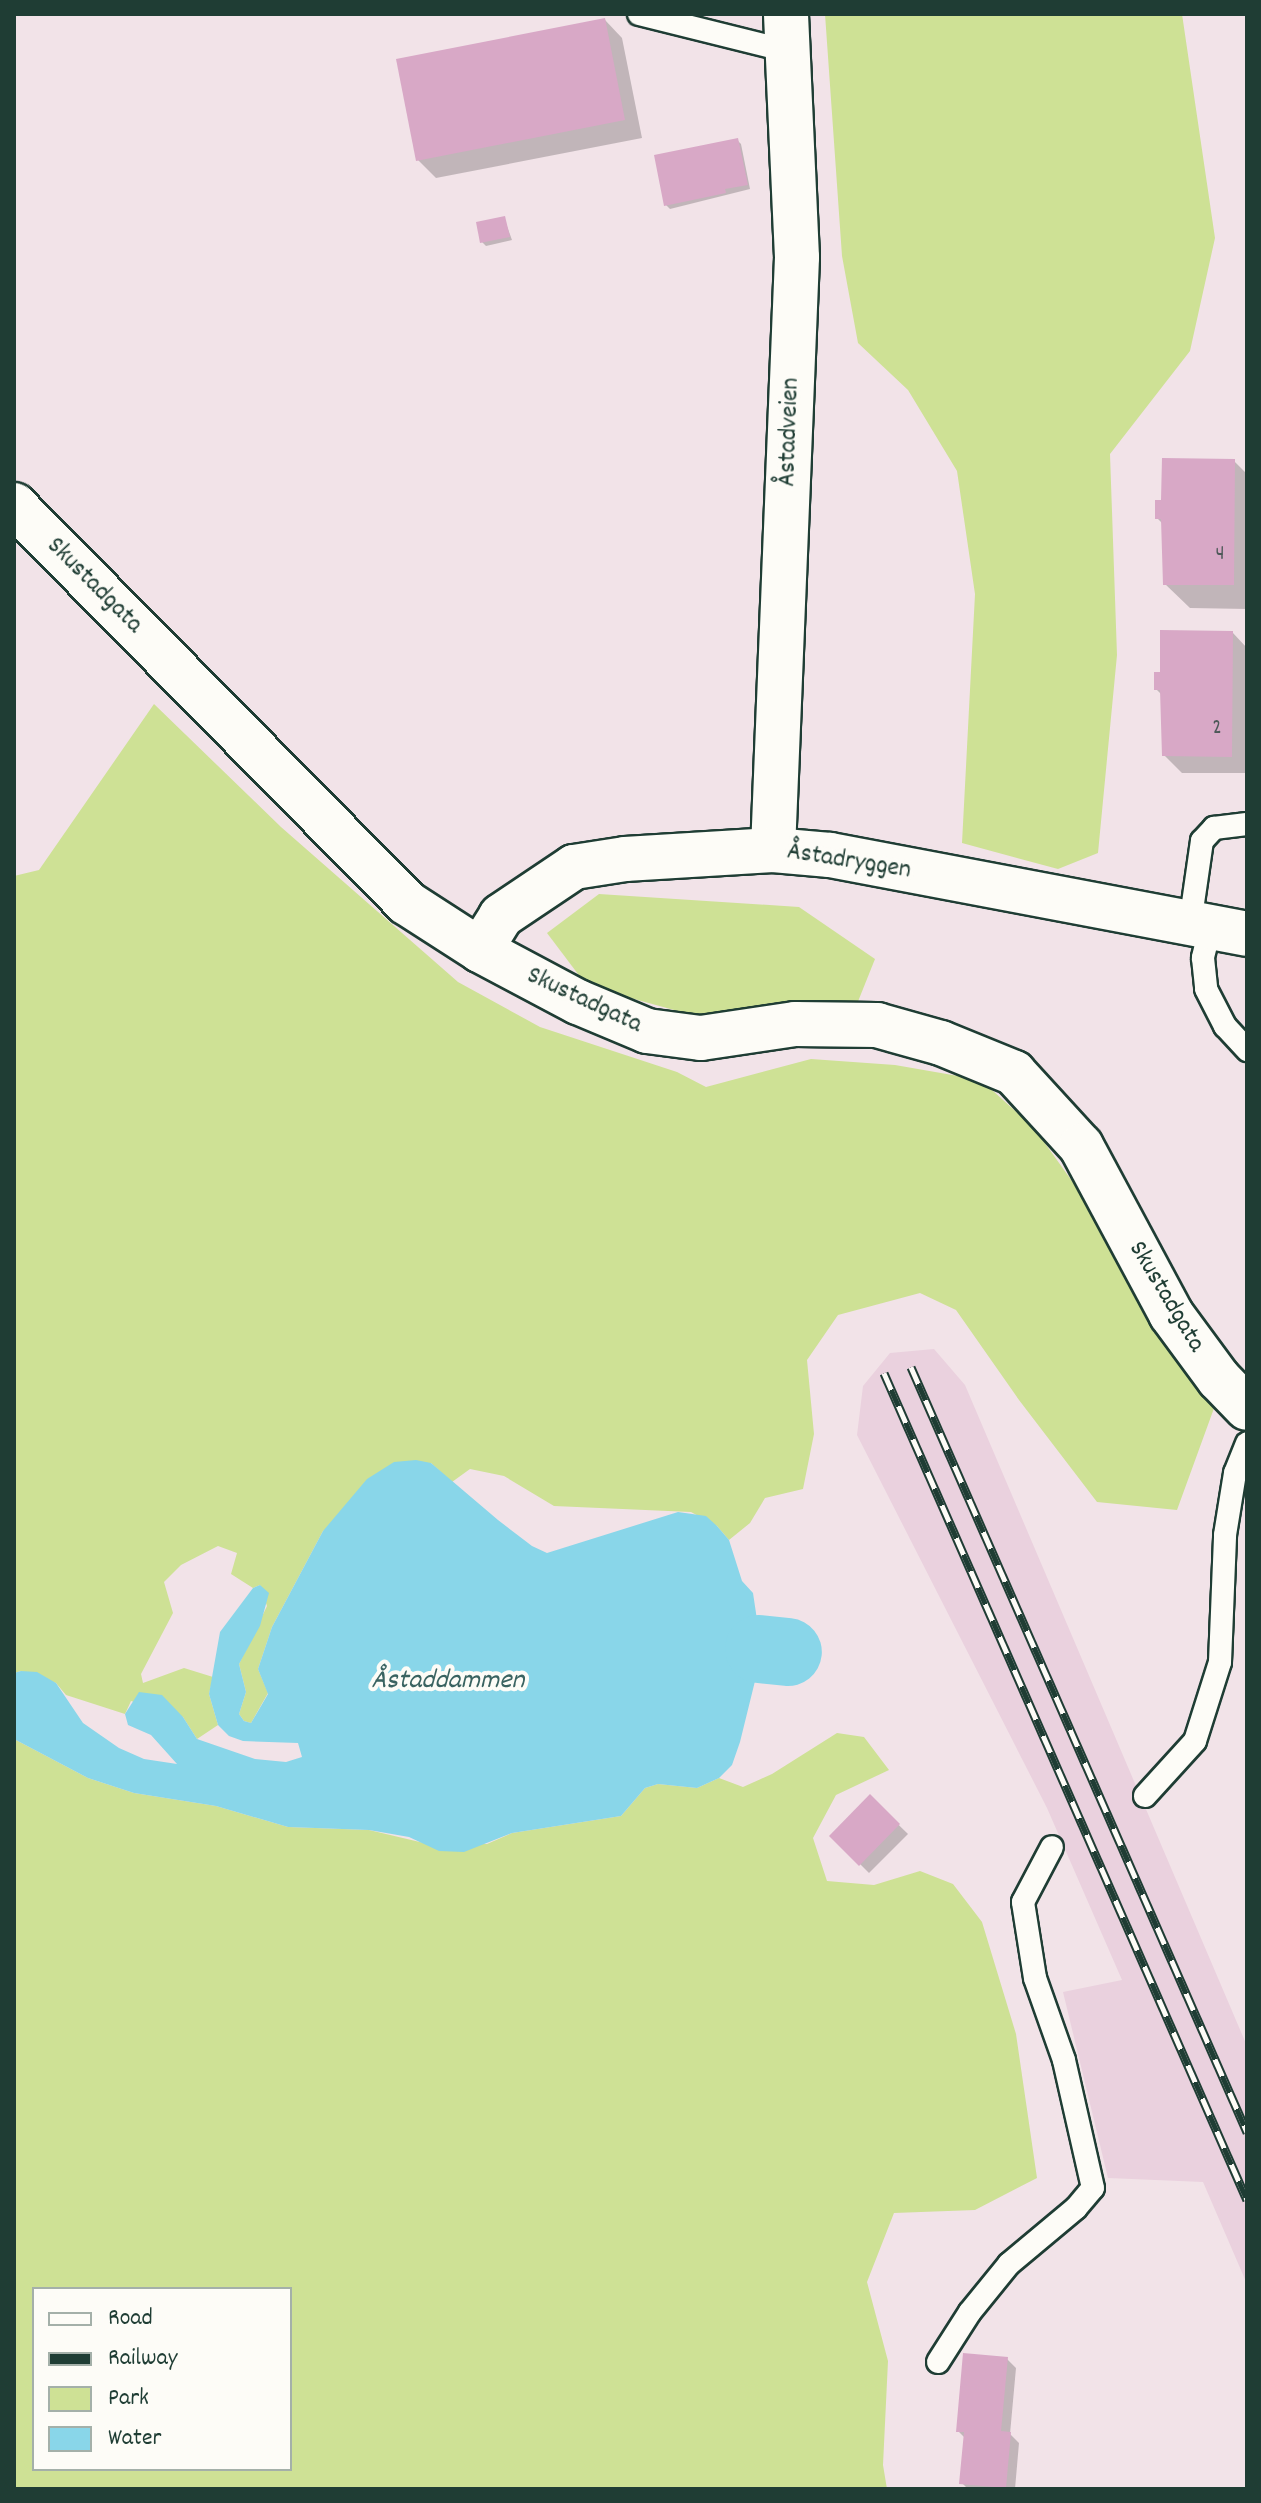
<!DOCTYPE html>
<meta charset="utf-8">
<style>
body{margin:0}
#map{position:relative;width:1261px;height:2503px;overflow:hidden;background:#f2e3e8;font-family:Dekko,sans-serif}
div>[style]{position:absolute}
.built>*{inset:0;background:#ead1de}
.green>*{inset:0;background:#cee195}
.water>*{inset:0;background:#89d6e9}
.shadow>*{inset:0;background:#0003}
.river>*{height:68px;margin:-34px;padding:0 34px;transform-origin:34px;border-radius:34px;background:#89d6e9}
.building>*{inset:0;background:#d8a8c6}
.roads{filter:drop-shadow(2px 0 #1f3d34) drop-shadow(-2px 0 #1f3d34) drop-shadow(0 2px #1f3d34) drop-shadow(0 -2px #1f3d34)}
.lane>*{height:22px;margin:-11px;padding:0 11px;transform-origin:11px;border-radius:11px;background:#fdfcf7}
.street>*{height:44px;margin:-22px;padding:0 22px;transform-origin:22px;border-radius:22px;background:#fdfcf7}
.rail>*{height:9px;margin-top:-4.5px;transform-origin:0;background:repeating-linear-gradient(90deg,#fdfcf7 0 18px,#1f3d34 0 36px);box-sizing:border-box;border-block:2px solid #1f3d34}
span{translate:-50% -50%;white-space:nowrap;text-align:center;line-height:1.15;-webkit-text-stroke:8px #fdfcf7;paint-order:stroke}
.number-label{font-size:22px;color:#4d5858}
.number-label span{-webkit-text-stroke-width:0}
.street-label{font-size:26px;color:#1f3d34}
.water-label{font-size:28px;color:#3a6361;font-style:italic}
.frame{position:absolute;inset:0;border:16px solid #1f3d34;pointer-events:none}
.legend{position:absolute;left:32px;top:2287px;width:260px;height:184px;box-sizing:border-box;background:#fdfcf7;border:2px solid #a4b0a9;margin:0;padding:10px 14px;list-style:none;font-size:24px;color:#1f3d34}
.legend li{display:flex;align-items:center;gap:16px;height:40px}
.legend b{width:40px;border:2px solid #a4b0a9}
</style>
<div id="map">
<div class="built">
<i style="clip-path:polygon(934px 1349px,965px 1385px,1247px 2046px,1247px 2284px,1203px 2182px,1108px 2178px,1063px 1992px,1122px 1980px,1047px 1808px,857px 1435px,863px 1386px,890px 1353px)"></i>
</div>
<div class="green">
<i style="clip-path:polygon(825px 14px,1182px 14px,1215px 238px,1190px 351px,1110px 454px,1117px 655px,1098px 853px,1058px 869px,962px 843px,975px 594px,957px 471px,908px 390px,858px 343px,842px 256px)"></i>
<i style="clip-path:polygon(154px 704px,281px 827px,458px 982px,540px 1027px,677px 1072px,706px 1087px,811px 1059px,895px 1065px,981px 1080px,1034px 1128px,1221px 1389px,1177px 1510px,1097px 1502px,1019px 1400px,956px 1310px,920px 1293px,838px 1315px,807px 1360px,814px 1434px,803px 1489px,765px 1498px,750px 1523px,729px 1540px,717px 1526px,691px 1512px,554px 1506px,504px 1476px,470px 1469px,452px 1482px,431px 1463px,323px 1531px,272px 1627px,258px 1669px,268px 1693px,251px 1723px,244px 1721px,239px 1714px,246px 1692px,239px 1664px,267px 1606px,260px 1585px,253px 1588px,231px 1574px,237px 1553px,218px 1546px,181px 1565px,164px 1582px,173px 1613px,141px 1674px,143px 1683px,184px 1668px,213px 1677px,209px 1694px,218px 1725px,197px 1739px,183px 1717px,131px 1701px,125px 1714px,66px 1695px,56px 1683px,21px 1671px,14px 1673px,14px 876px,39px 870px)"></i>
<i style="clip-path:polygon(599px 894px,799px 907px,875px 959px,857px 1004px,703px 1018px,587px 986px,547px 933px)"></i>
<i style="clip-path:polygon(evenodd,837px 1733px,864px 1737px,889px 1770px,836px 1795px,813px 1838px,827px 1881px,874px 1885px,920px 1871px,953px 1884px,982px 1922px,1016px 2034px,1037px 2178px,975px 2210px,894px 2213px,867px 2282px,888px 2361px,883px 2465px,887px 2489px,14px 2489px,14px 1739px,88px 1778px,134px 1793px,216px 1806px,288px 1827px,369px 1830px,424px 1843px,487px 1844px,512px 1833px,621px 1816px,645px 1788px,658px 1784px,697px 1788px,719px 1778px,743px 1787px,772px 1774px,837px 1733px,34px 2289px,290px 2289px,290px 2469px,34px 2469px,34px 2289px)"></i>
</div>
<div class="water">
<i style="clip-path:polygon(416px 1460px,431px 1463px,498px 1520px,532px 1546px,547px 1553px,678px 1512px,706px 1516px,717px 1526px,729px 1540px,742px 1581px,753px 1593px,759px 1633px,756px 1677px,740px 1742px,732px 1765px,719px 1778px,697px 1788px,658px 1784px,645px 1788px,621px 1816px,512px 1833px,464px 1852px,439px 1851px,409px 1837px,369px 1830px,288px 1827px,216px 1806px,134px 1793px,88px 1778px,14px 1739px,14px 1673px,21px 1671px,37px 1672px,56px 1683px,83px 1723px,119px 1748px,144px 1759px,177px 1764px,151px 1735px,128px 1725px,125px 1714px,139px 1692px,162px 1695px,183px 1717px,197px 1739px,255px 1759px,286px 1762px,302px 1757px,298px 1743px,243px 1741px,229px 1736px,218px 1725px,209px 1694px,220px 1632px,253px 1588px,260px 1585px,269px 1593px,260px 1626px,239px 1664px,246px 1692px,239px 1714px,244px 1721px,251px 1723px,268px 1694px,258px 1669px,272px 1627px,323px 1531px,367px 1479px,394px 1462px)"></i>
</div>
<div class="shadow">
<i style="clip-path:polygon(605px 20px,622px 38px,642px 138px,436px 178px,418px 160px)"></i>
<i style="clip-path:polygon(737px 140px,741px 144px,750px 189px,670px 209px,666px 205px)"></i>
<i style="clip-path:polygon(504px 218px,512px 240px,486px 246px,482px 242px)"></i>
<i style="clip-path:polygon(1234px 461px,1247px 474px,1247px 609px,1190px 608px,1165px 584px,1163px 524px,1157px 518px)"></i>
<i style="clip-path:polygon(1233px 633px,1247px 648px,1247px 773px,1182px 773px,1164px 755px,1162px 695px,1156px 689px)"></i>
<i style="clip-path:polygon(870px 1797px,908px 1834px,869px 1873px,832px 1836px)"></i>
<i style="clip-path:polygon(1007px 2359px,1016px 2368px,1010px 2434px,1019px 2443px,1015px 2489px,968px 2489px,962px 2483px,966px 2439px,958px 2431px)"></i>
</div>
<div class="river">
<i style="left:759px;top:1649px;width:29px;rotate:6deg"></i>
</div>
<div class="building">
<i style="clip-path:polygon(605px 18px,625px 120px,416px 161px,396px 59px)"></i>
<i style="clip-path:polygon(738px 138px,748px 185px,725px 189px,726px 193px,664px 206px,654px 155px)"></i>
<i style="clip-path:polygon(505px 216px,510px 237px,480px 243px,476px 222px)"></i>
<i style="clip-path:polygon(1162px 458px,1235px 459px,1234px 585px,1163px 585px,1161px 519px,1155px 519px,1155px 500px,1161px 500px)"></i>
<i style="clip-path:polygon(1160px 630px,1233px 631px,1232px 757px,1162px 756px,1160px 690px,1154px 690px,1154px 672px,1160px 672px)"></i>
<i style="clip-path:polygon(870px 1794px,900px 1824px,859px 1866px,829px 1836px)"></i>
<i style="clip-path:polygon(963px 2353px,1008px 2357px,1001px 2431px,1011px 2432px,1006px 2488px,959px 2484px,964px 2432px,956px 2432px)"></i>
</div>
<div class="roads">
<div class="lane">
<i style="left:639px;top:14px;width:153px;rotate:14deg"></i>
<i style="left:1190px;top:924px;width:84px;rotate:-81.8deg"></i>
<i style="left:1202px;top:841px;width:18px;rotate:-47deg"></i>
<i style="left:1214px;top:828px;width:33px;rotate:-7deg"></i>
<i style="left:1210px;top:929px;width:30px;rotate:104deg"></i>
<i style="left:1203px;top:958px;width:31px;rotate:84deg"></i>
<i style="left:1206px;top:989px;width:42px;rotate:62.8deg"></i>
<i style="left:1225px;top:1026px;width:33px;rotate:47deg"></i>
<i style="left:1145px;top:1796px;width:74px;rotate:-47.7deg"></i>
<i style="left:1195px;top:1741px;width:83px;rotate:-72.4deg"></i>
<i style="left:1220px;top:1662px;width:127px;rotate:-87.7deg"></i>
<i style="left:1225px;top:1535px;width:63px;rotate:-80.8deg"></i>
<i style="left:1235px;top:1473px;width:32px;rotate:-68deg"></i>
<i style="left:938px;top:2362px;width:59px;rotate:-57.4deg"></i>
<i style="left:970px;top:2312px;width:62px;rotate:-50.9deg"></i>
<i style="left:1009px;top:2264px;width:87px;rotate:-39.9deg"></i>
<i style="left:1076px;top:2208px;width:26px;rotate:-50deg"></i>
<i style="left:1093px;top:2188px;width:131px;rotate:-102.8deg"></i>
<i style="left:1064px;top:2060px;width:87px;rotate:-109.5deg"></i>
<i style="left:1035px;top:1978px;width:77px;rotate:-99deg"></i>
<i style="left:1023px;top:1902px;width:62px;rotate:-62.2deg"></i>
</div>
<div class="street">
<i style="left:14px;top:505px;width:559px;rotate:45.36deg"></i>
<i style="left:407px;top:903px;width:87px;rotate:32.8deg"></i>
<i style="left:480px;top:950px;width:111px;rotate:28deg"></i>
<i style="left:578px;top:1002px;width:75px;rotate:22.8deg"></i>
<i style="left:647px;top:1031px;width:54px;rotate:7.4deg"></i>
<i style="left:701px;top:1038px;width:95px;rotate:-8.5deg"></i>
<i style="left:795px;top:1024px;width:82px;rotate:0.7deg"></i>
<i style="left:877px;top:1025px;width:66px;rotate:15.7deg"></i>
<i style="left:941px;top:1043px;width:79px;rotate:22.3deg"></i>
<i style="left:1014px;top:1073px;width:99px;rotate:47.5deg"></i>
<i style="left:1081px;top:1146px;width:191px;rotate:61.8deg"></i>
<i style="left:1171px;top:1314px;width:81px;rotate:53.6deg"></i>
<i style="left:1219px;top:1379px;width:40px;rotate:46deg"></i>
<i style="left:773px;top:850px;width:593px;rotate:-87.68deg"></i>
<i style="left:797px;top:257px;width:243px;rotate:-92.6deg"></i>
<i style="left:480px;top:950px;width:40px;rotate:-58deg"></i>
<i style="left:501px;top:916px;width:88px;rotate:-33.9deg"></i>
<i style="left:574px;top:867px;width:52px;rotate:-8.9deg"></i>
<i style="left:625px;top:859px;width:148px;rotate:-3.5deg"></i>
<i style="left:773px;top:850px;width:57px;rotate:5deg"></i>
<i style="left:830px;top:855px;width:424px;rotate:10.7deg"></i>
</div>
</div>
<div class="rail">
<i style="left:911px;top:1367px;width:836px;rotate:66.29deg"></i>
<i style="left:884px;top:1373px;width:903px;rotate:66.3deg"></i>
</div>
<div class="number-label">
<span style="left:1220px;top:555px">4</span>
<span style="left:1217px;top:729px">2</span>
</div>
<div class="street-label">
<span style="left:790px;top:432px;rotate:-88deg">Åstadveien</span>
<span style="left:94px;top:586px;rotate:45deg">Skustadgata</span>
<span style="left:849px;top:862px;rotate:9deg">Åstadryggen</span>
<span style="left:584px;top:1001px;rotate:25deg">Skustadgata</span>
<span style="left:1166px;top:1297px;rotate:59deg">Skustadgata</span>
</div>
<div class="water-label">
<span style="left:448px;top:1682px">Åstaddammen</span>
</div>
<div class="frame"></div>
<ul class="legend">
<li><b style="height:10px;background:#fdfcf7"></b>Road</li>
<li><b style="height:10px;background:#1f3d34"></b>Railway</li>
<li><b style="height:22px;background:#cee195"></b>Park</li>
<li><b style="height:22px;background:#89d6e9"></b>Water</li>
</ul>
</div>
